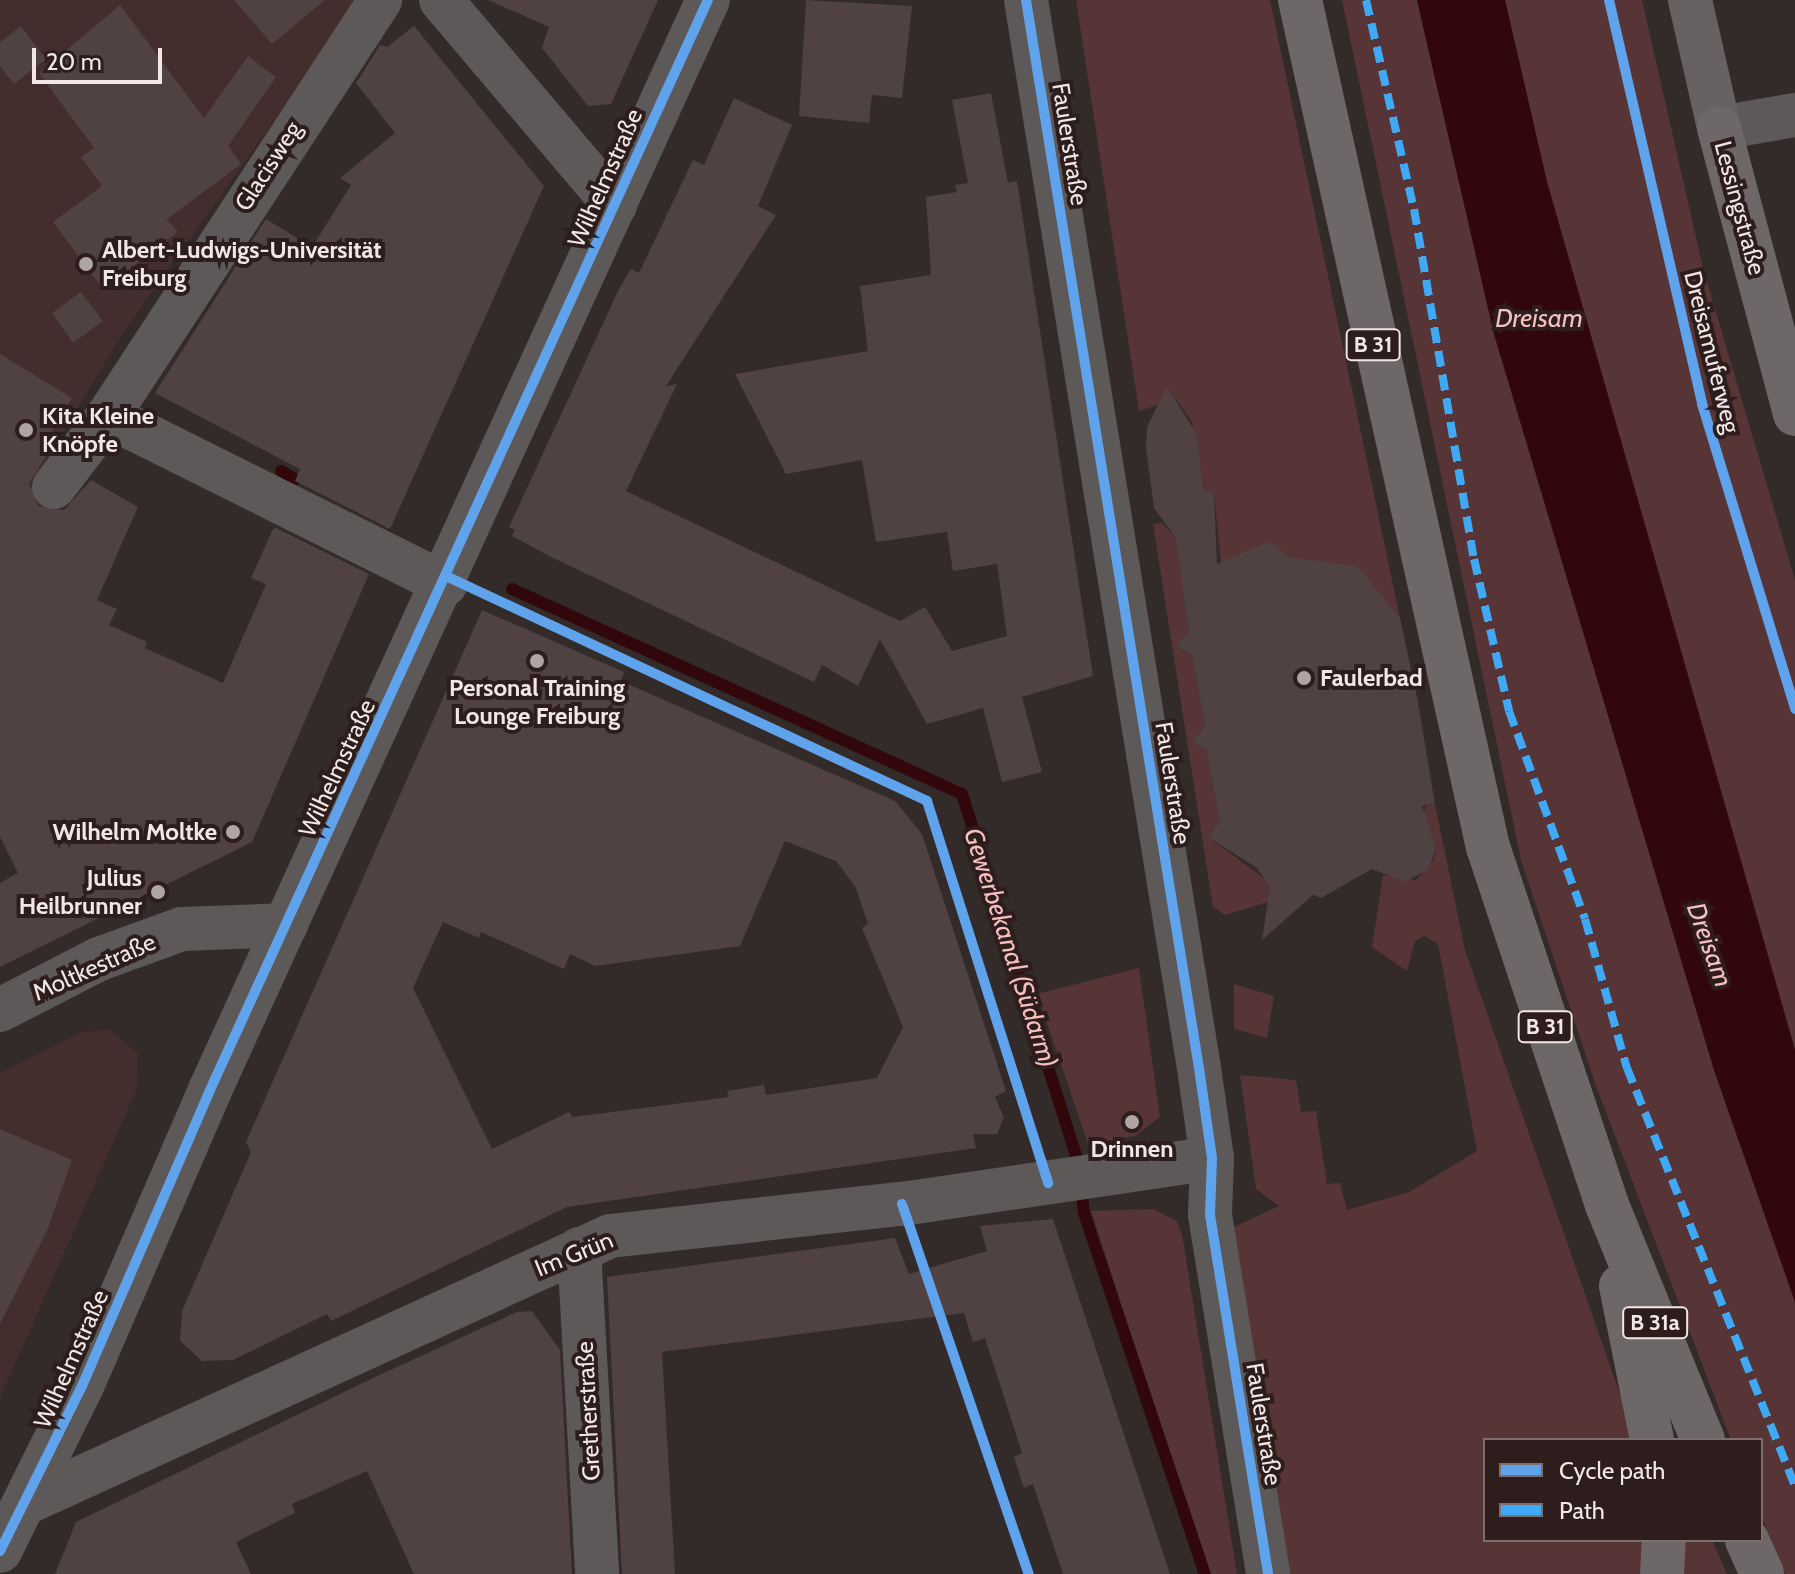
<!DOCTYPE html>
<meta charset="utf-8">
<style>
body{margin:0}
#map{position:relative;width:1795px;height:1574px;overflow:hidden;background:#332a2a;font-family:Cabin,sans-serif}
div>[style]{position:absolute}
.built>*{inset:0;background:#432d2d}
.green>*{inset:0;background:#573435}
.water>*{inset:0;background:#31070c}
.stream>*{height:12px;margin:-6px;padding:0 6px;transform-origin:6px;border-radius:6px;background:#31070c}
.building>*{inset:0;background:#504142}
.street>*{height:44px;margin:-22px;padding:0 22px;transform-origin:22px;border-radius:22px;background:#5d5959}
.primary>*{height:44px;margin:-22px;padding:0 22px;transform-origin:22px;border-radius:22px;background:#676161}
.highway>*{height:44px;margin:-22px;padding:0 22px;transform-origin:22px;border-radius:22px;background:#6d6767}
.quiet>*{height:8px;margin-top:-4px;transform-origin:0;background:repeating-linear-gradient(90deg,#3fa9f5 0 16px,transparent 0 24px)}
.cycleway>*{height:10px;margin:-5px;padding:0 5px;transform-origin:5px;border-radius:5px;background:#60a3ed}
.dots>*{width:22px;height:22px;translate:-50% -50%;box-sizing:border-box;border:4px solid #2d1d1d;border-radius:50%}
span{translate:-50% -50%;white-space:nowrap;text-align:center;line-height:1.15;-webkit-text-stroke:8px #2d1d1d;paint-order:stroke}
.shield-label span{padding:2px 6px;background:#2d1d1d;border:2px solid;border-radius:6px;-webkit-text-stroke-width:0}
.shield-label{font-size:22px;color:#f2e7e7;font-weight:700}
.street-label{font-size:24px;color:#f2e7e7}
.poi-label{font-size:24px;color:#f2e7e7;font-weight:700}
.left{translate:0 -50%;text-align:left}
.right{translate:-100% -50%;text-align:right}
.water-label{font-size:26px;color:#f5bfbe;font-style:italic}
.legend{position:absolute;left:1483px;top:1438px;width:280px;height:104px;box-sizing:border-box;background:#2d1d1d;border:2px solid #7c6e6e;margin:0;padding:10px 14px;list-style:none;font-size:24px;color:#f2e7e7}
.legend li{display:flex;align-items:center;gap:16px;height:40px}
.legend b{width:40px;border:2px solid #7c6e6e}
.scale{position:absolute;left:32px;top:48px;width:130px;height:36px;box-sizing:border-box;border:4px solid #f2e7e7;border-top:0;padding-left:10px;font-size:24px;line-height:28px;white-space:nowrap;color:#f2e7e7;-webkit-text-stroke:6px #2d1d1d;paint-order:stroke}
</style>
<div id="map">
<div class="built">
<i style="clip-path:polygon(0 0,360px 0,122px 334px,49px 456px,84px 476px,54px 517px,0 639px)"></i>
<i style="clip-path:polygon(109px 1029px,138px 1053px,137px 1089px,0 1398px,0 1073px,80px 1033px)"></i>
</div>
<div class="green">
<i style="clip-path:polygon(1076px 0,1270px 0,1400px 618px,1278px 556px,1272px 543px,1221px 563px,1214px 493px,1203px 490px,1192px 422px,1176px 399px,1139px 411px)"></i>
<i style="clip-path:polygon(1342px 0,1417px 0,1494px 334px,1714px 1070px,1795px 1302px,1795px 1574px,1785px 1574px,1761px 1515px,1761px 1440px,1731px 1440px,1596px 1086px,1521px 860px)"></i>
<i style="clip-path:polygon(1505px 0,1642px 0,1703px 268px,1795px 580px,1795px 1050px,1547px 182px)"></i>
<i style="clip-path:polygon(1162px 523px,1175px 537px,1189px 631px,1176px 646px,1192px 655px,1205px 726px,1192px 741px,1206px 750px,1220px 822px,1208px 837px,1265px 879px,1271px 877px,1268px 902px,1225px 915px,1213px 907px,1153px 524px)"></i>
<i style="clip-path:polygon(1435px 804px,1465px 950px,1636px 1440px,1485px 1440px,1485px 1540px,1646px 1540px,1642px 1574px,1280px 1574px,1228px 1230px,1279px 1206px,1256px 1189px,1240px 1075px,1296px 1080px,1301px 1112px,1316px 1111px,1327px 1184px,1340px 1183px,1347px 1210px,1409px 1192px,1477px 1151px,1438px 944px,1424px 936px,1415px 941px,1407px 971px,1372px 947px,1383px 875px,1416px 880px,1433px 861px,1436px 847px,1420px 821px,1426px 806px)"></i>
<i style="clip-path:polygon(1139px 968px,1160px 1117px,1135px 1136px,1088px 1144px,1037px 994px)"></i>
<i style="clip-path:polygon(1234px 984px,1274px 996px,1267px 1038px,1234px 1029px)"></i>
<i style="clip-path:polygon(1153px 1209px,1177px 1221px,1182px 1234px,1237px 1574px,1209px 1574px,1091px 1211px)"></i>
<i style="clip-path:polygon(1686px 1540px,1712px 1540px,1727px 1574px,1682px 1574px)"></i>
</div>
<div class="water">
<i style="clip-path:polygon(1417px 0,1505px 0,1547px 182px,1795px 1050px,1795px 1302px,1714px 1070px,1494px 334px)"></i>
</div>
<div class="stream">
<i style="left:281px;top:471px;width:16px;rotate:30deg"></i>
<i style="left:512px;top:589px;width:494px;rotate:24.5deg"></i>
<i style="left:962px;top:794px;width:385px;rotate:72.5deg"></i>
<i style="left:1078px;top:1161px;width:52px;rotate:83.4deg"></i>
<i style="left:1084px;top:1213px;width:381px;rotate:71.5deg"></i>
</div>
<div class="building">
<i style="clip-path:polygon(234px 0,325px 0,272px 44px)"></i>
<i style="clip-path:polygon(488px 0,658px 0,611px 104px,588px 106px,542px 48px,549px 27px)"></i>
<i style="clip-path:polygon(806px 0,912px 6px,902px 98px,872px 95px,869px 123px,799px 116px)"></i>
<i style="clip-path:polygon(120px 5px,204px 118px,248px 56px,276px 77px,228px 146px,241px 164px,167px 219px,178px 232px,103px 289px,53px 222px,102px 186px,81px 157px,94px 148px,39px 73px)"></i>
<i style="clip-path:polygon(21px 26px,46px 59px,14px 84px,0 66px,0 42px)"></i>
<i style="clip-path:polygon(414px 26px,544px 186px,390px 529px,295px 481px,300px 469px,155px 393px,266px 219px,312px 247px,351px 185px,340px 178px,395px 133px,356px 83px,380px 45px,387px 47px)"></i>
<i style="clip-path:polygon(991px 93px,1008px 183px,1017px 181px,1093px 676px,1022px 697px,1042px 772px,1002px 782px,983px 708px,927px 724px,880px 639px,858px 686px,822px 665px,814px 682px,549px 556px,512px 536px,515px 530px,509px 527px,619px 289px,631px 269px,639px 273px,693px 160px,704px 165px,734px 98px,792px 125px,758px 206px,776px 215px,666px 386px,677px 384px,626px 491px,900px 621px,925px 607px,952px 651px,1007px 636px,997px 564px,953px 571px,947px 532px,876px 542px,862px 460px,786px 474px,735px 374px,868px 351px,860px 286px,931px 275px,926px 197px,957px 192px,955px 185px,968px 183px,952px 100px)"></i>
<i style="clip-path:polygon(81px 292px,103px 321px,73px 343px,52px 313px)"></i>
<i style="clip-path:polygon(0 354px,72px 398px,40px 451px,47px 455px,29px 483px,38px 506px,64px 510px,91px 480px,138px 507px,97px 600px,117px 609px,109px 625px,147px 642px,145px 648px,223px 683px,266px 584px,251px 578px,274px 527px,369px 574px,252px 842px,0 967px,0 883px,18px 873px,0 837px)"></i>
<i style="clip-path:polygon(1167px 386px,1197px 435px,1203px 490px,1214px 493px,1217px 564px,1270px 541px,1288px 557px,1357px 566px,1400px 618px,1418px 702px,1435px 804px,1422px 806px,1436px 847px,1429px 869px,1405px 882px,1372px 869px,1321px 898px,1313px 895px,1262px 940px,1270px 887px,1257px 868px,1208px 837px,1220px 822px,1206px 750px,1192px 741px,1205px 726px,1192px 655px,1176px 646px,1189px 631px,1175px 537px,1154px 508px,1146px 448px,1147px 427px)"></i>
<i style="clip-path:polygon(evenodd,482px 610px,624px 672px,621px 681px,895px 801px,922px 834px,1006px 1091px,995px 1097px,1004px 1117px,997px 1134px,973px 1134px,976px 1148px,567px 1207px,331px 1321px,327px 1314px,233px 1360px,202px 1361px,180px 1341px,182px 1311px,251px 1152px,246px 1142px,482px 610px,785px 841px,836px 861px,856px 888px,868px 924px,862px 928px,903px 1027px,877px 1078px,766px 1095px,764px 1085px,727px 1091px,729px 1097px,573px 1117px,569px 1112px,492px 1149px,413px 988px,443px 922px,479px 938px,481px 932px,564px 969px,570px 954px,595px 966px,740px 946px,785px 841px)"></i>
<i style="clip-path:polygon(0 1129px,72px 1160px,47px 1231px,0 1324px)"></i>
<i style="clip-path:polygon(1053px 1219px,1170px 1574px,1063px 1574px,1033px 1484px,1024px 1488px,1014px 1457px,1022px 1453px,985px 1338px,973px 1342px,964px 1313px,662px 1352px,675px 1574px,622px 1574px,607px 1277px,895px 1238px,909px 1274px,987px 1251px,980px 1226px)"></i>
<i style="clip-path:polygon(532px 1311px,560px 1350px,572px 1574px,414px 1574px,367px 1471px,292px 1504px,295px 1513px,236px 1542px,251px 1574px,55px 1574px,76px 1522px,375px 1377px,517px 1312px)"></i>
</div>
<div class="street">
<i style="left:441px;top:0;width:269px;rotate:49.7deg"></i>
<i style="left:1026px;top:0;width:1082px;rotate:80.8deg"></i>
<i style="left:1199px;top:1068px;width:91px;rotate:81.8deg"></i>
<i style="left:1212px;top:1158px;width:57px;rotate:92deg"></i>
<i style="left:1210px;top:1215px;width:364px;rotate:80.8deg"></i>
<i style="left:1719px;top:128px;width:77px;rotate:-9.7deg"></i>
<i style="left:108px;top:416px;width:377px;rotate:26.5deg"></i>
<i style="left:54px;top:487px;width:89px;rotate:-52.7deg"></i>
<i style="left:108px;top:416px;width:497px;rotate:-56.8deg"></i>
<i style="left:0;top:1010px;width:111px;rotate:-27.3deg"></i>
<i style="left:99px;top:959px;width:88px;rotate:-19.9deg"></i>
<i style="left:182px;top:929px;width:104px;rotate:-2.2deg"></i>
<i style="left:579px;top:1249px;width:325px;rotate:86.8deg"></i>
<i style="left:28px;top:1502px;width:640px;rotate:-24.56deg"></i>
<i style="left:610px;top:1236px;width:294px;rotate:-6.3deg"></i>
<i style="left:902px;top:1204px;width:313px;rotate:-8.4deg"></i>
<i style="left:0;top:1551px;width:184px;rotate:-63.6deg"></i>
<i style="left:82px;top:1386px;width:322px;rotate:-66.6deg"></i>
<i style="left:210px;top:1090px;width:1198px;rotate:-65.45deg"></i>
</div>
<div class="primary">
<i style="left:1690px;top:0;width:131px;rotate:77.2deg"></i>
</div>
<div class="highway">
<i style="left:1300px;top:0;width:868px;rotate:77.49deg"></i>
<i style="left:1488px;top:847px;width:377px;rotate:71.6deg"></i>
<i style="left:1607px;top:1205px;width:254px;rotate:67.8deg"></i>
<i style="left:1719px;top:128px;width:296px;rotate:75.1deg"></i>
<i style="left:1621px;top:1286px;width:157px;rotate:78.6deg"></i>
<i style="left:1747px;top:1540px;width:37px;rotate:66deg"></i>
<i style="left:1662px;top:1574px;width:34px;rotate:-87deg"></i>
</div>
<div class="quiet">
<i style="left:1366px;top:0;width:214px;rotate:77.1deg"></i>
<i style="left:1414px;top:209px;width:355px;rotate:80.3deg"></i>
<i style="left:1474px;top:559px;width:156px;rotate:77deg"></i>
<i style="left:1509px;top:711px;width:221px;rotate:69.9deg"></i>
<i style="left:1585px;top:919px;width:155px;rotate:74.3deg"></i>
<i style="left:1627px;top:1068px;width:450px;rotate:68.1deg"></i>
</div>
<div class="cycleway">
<i style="left:1026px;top:0;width:1082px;rotate:80.8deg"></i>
<i style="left:1199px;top:1068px;width:91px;rotate:81.8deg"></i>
<i style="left:1212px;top:1158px;width:57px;rotate:92deg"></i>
<i style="left:1210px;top:1215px;width:364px;rotate:80.8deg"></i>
<i style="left:1609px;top:0;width:415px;rotate:77deg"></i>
<i style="left:1702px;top:404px;width:319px;rotate:73deg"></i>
<i style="left:448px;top:577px;width:529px;rotate:25.06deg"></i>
<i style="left:927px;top:801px;width:401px;rotate:72.4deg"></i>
<i style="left:902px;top:1204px;width:391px;rotate:71.1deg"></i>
<i style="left:0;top:1551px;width:184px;rotate:-63.6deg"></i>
<i style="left:82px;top:1386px;width:322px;rotate:-66.6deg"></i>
<i style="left:210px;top:1090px;width:1198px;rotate:-65.45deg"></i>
</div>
<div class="dots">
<i style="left:86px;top:264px;background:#afa5a5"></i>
<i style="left:26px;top:430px;background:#afa5a5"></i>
<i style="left:537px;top:661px;background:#afa5a5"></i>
<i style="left:1304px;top:678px;background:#afa5a5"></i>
<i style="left:233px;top:832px;background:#afa5a5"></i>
<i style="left:158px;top:892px;background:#afa5a5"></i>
<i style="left:1132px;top:1122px;background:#afa5a5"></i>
</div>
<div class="shield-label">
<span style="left:1373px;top:345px">B 31</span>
<span style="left:1545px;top:1027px">B 31</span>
<span style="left:1655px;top:1323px">B 31a</span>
</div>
<div class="street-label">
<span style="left:1070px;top:144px;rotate:81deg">Faulerstraße</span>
<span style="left:268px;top:166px;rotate:-57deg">Glacisweg</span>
<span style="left:605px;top:178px;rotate:-66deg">Wilhelmstraße</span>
<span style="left:1740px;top:208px;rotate:75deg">Lessingstraße</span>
<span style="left:1712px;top:352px;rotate:76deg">Dreisamuferweg</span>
<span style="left:337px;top:768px;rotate:-65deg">Wilhelmstraße</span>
<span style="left:1173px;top:783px;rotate:81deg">Faulerstraße</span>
<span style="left:94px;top:967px;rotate:-24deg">Moltkestraße</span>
<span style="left:574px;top:1254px;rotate:-22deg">Im Grün</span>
<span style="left:71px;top:1359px;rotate:-66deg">Wilhelmstraße</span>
<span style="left:588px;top:1411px;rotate:-93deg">Gretherstraße</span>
<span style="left:1264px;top:1424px;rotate:81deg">Faulerstraße</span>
</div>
<div class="poi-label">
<span class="left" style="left:102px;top:264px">Albert-Ludwigs-Universität<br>Freiburg</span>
<span class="left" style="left:42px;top:430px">Kita Kleine<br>Knöpfe</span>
<span class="left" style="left:1320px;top:678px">Faulerbad</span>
<span style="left:537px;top:702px">Personal Training<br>Lounge Freiburg</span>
<span class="right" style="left:217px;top:832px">Wilhelm Moltke</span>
<span class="right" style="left:142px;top:892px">Julius<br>Heilbrunner</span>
<span style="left:1132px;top:1149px">Drinnen</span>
</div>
<div class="water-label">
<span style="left:1539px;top:319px">Dreisam</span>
<span style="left:1709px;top:945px;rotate:70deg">Dreisam</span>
<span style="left:1010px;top:948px;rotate:72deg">Gewerbekanal (Südarm)</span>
</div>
<ul class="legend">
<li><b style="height:10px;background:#60a3ed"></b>Cycle path</li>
<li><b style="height:10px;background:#3fa9f5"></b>Path</li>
</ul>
<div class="scale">20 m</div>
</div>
